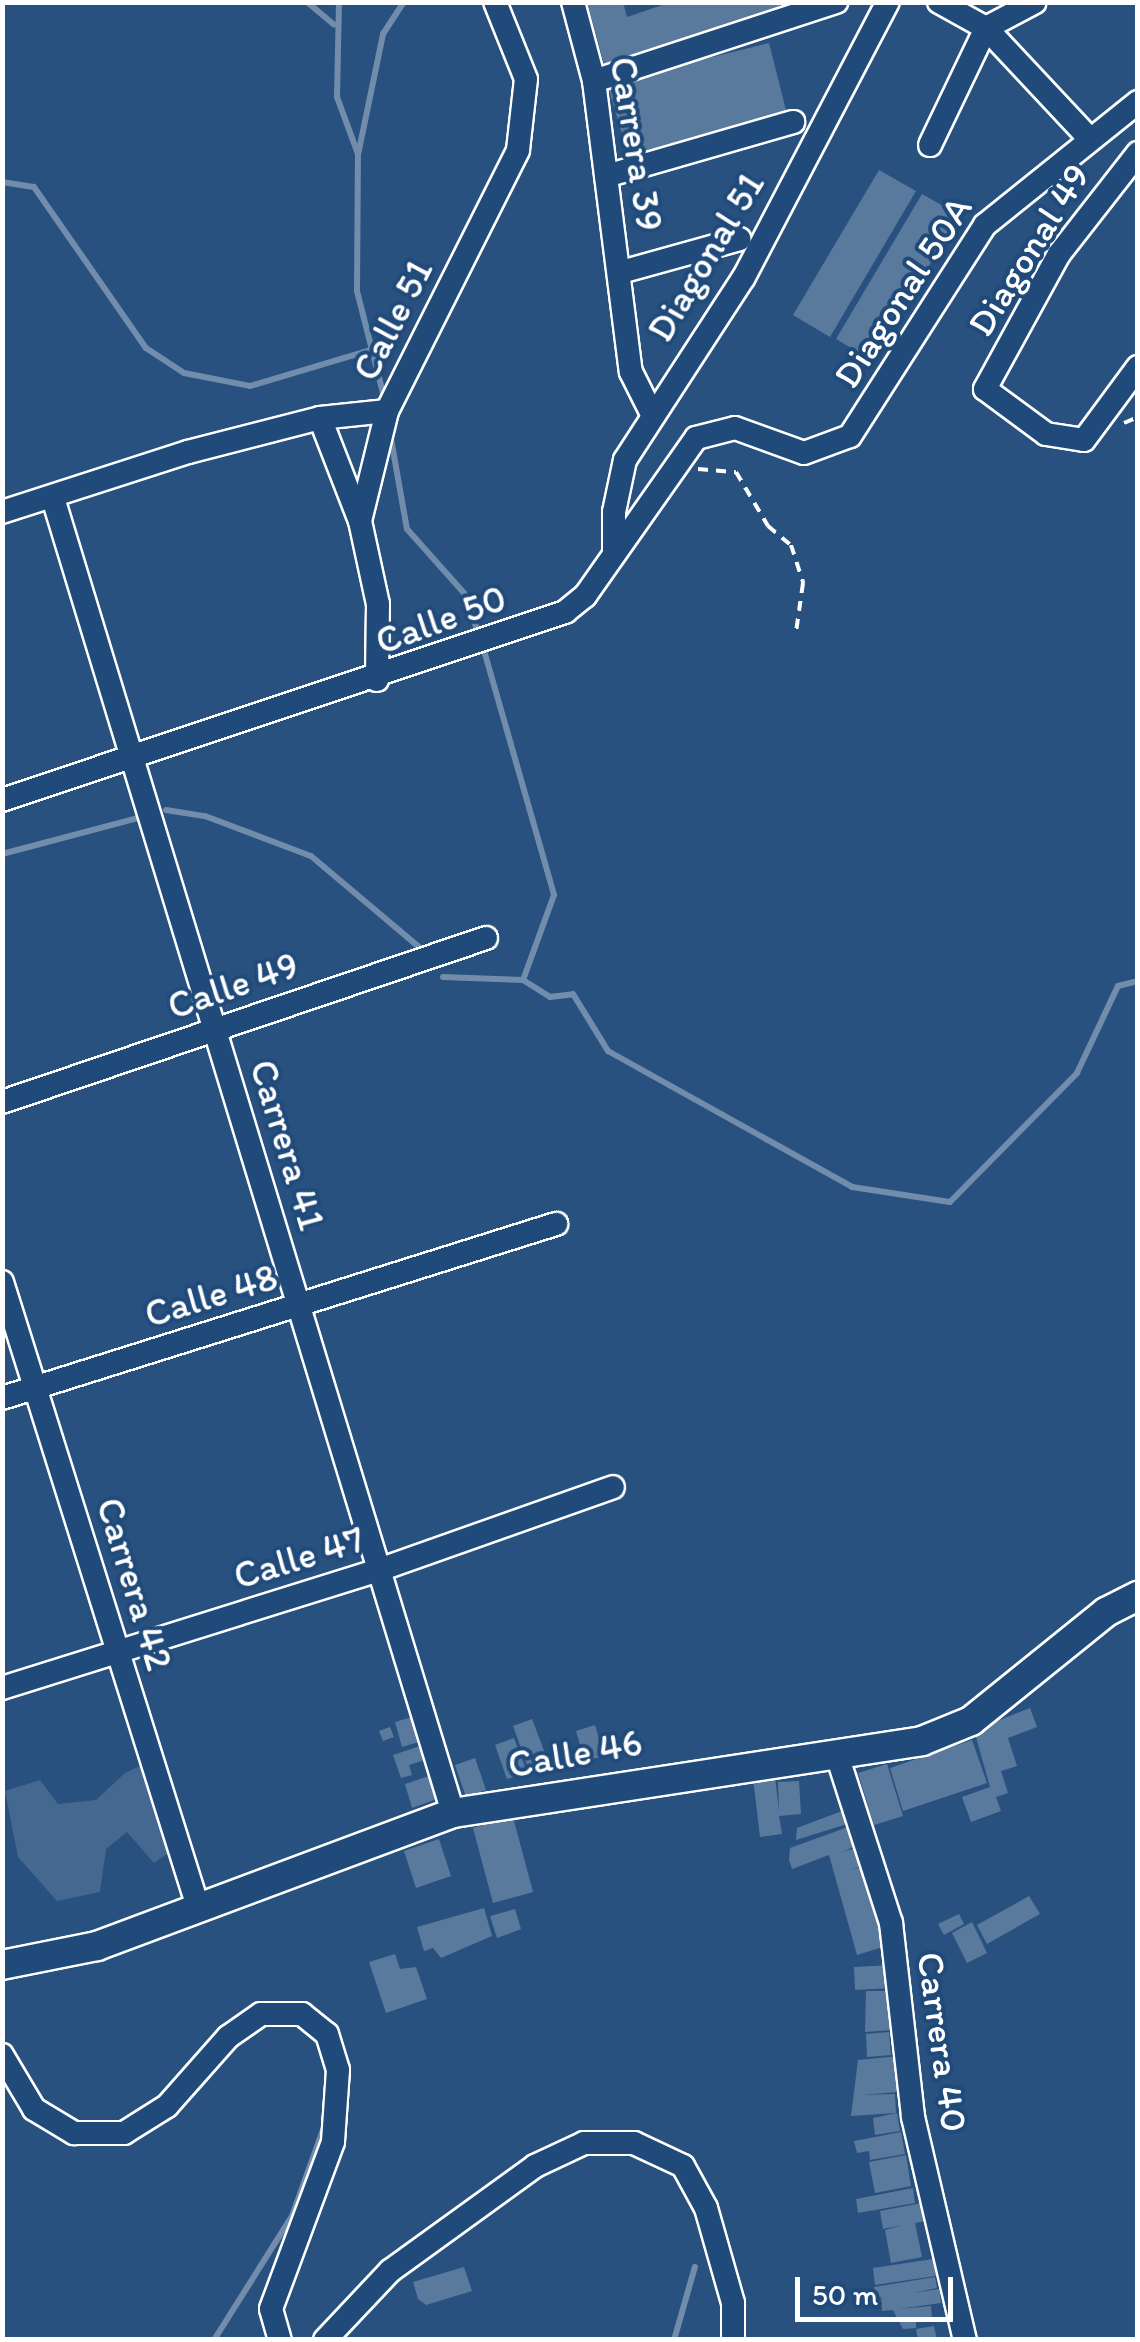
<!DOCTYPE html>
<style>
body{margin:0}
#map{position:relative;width:1140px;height:2342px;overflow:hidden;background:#28517f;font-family:Itim,sans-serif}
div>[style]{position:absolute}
.green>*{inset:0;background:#446890}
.stream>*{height:6px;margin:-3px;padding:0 3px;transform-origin:3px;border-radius:3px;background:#718dab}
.building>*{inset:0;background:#5a7a9d}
.path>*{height:4px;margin-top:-2px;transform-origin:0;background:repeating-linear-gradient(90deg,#fff 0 10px,transparent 0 18px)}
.roads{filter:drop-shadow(2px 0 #fff) drop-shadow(-2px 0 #fff) drop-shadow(0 2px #fff) drop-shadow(0 -2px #fff)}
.minor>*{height:22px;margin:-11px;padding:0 11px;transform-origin:11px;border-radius:11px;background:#1f4a7a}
.tertiary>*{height:28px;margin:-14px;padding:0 14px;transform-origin:14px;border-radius:14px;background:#1f4a7a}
span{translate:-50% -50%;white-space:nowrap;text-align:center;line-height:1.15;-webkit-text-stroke:8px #1f4a7a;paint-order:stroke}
.street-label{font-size:38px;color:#fff}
.frame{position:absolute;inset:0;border:5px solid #fff;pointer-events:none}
.scale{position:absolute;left:795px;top:2277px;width:158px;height:45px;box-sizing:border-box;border:5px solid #fff;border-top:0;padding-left:12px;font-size:30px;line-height:35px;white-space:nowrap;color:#fff;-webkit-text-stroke:8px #1f4a7a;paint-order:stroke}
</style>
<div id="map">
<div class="green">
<i style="clip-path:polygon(156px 1758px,179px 1846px,154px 1863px,127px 1832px,106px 1849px,100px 1892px,57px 1901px,18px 1857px,5px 1791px,40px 1780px,58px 1804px,96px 1800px,125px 1773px)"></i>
</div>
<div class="stream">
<i style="left:307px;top:2px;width:35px;rotate:40deg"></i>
<i style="left:339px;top:2px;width:95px;rotate:91.2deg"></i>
<i style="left:337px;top:97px;width:61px;rotate:69.8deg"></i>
<i style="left:2px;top:182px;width:32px;rotate:9deg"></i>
<i style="left:34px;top:187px;width:196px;rotate:55.2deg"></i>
<i style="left:146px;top:348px;width:45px;rotate:33.3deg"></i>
<i style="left:184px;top:373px;width:67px;rotate:11.1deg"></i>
<i style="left:250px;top:386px;width:129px;rotate:-16.6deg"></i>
<i style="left:385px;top:401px;width:114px;rotate:-104.3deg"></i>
<i style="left:357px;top:291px;width:136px;rotate:-89.6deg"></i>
<i style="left:358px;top:155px;width:124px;rotate:-78.3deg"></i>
<i style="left:383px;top:34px;width:38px;rotate:-57deg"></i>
<i style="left:390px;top:433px;width:97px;rotate:80deg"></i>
<i style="left:407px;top:529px;width:86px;rotate:48.3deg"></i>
<i style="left:464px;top:593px;width:45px;rotate:70.3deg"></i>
<i style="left:483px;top:647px;width:258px;rotate:74deg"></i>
<i style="left:554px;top:895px;width:90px;rotate:110deg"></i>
<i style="left:166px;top:810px;width:39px;rotate:9deg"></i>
<i style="left:205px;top:816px;width:113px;rotate:20.7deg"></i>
<i style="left:311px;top:856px;width:148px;rotate:40.1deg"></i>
<i style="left:2px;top:854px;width:145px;rotate:-14.8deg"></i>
<i style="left:443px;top:977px;width:80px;rotate:2.1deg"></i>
<i style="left:523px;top:980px;width:32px;rotate:32deg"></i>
<i style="left:550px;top:997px;width:23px;rotate:-7deg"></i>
<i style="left:573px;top:994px;width:67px;rotate:58.4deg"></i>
<i style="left:608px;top:1051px;width:279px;rotate:29.1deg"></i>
<i style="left:852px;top:1187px;width:99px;rotate:8.7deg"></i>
<i style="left:950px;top:1202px;width:181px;rotate:-45.4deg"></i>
<i style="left:1077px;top:1073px;width:96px;rotate:-64.8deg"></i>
<i style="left:1118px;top:986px;width:21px;rotate:-14deg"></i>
<i style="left:214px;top:2340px;width:146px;rotate:-57.8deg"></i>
<i style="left:292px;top:2216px;width:95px;rotate:-70.2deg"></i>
<i style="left:674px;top:2340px;width:76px;rotate:-74deg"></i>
</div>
<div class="building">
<i style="clip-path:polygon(587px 2px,623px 2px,627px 17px,671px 2px,798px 2px,604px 64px)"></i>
<i style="clip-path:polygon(769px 43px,788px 118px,629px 158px,607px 83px)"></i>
<i style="clip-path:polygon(879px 170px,916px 191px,830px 337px,793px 315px)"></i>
<i style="clip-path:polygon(922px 194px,959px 215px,873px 361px,836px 339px)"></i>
<i style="clip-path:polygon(1030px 1708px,1037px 1727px,1008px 1738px,1017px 1766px,1001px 1771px,1008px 1793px,996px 1797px,1001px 1811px,971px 1822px,962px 1797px,990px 1787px,974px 1730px)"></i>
<i style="clip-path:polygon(412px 1717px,419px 1742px,402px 1747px,395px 1722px)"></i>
<i style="clip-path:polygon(532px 1719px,551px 1769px,531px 1776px,513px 1726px)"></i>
<i style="clip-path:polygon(595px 1725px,604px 1756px,585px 1761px,576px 1731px)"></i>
<i style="clip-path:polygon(390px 1727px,394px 1737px,383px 1741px,379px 1731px)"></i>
<i style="clip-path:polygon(514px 1738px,527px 1772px,507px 1779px,495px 1745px)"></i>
<i style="clip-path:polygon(972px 1740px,987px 1783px,903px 1811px,890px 1768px)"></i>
<i style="clip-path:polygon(420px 1746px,425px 1760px,409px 1765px,412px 1775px,401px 1778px,393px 1755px)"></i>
<i style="clip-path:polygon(475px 1758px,486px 1790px,466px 1797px,455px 1765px)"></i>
<i style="clip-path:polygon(887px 1764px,903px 1816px,874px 1825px,858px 1773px)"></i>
<i style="clip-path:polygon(429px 1776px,437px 1799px,412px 1808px,405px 1784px)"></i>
<i style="clip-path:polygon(775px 1776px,779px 1812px,778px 1782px,799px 1781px,801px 1814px,779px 1816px,782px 1834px,760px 1837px,753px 1778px)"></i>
<i style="clip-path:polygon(842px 1811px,847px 1824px,796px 1840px,797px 1828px)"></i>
<i style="clip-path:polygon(513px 1817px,533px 1892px,493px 1903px,473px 1828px)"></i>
<i style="clip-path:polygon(848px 1827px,855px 1846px,843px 1852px,858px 1847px,864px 1865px,851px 1870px,862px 1867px,889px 1945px,857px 1955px,829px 1855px,792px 1869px,789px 1860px,790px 1848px)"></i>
<i style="clip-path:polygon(439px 1839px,451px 1876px,416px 1888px,404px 1851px)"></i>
<i style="clip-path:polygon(1029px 1896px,1040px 1914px,987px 1944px,977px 1925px)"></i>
<i style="clip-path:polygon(484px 1908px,492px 1936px,441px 1958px,433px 1948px,424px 1951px,417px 1927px)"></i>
<i style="clip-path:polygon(515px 1909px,521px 1929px,497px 1938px,490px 1916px)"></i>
<i style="clip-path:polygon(959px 1914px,964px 1924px,944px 1935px,938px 1924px)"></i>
<i style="clip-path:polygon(972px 1922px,987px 1953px,967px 1963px,952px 1933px)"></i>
<i style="clip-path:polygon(395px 1954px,400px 1969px,416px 1967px,427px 1999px,386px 2013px,369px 1962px)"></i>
<i style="clip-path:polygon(891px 1965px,893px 1988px,855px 1990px,854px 1967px)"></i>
<i style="clip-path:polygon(866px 1991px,894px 1991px,893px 2030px,865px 2032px)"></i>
<i style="clip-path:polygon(889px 2032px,891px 2055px,867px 2057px,866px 2034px)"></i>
<i style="clip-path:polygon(900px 2056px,898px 2092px,861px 2095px,895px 2094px,896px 2113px,851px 2116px,858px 2060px)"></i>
<i style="clip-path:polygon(897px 2113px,900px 2131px,875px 2135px,873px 2118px)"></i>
<i style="clip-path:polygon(901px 2132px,905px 2154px,870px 2160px,869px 2151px,857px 2153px,854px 2141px)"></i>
<i style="clip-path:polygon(906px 2155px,911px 2186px,875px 2193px,869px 2162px)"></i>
<i style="clip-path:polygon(913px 2188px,915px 2203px,858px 2213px,856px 2199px)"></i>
<i style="clip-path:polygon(922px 2203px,925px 2221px,915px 2223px,922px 2257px,891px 2263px,885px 2230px,903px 2225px,883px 2229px,880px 2211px)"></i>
<i style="clip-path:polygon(940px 2258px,942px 2275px,875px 2285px,873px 2268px)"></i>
<i style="clip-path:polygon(464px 2267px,472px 2291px,426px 2305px,418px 2299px,413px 2282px)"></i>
<i style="clip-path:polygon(935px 2277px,937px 2288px,912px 2293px,939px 2289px,941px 2303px,898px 2309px,931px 2306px,932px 2318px,916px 2320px,916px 2328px,903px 2329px,893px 2310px,882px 2311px,881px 2297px,875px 2298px,874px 2287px)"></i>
<i style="clip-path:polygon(934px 2326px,937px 2340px,918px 2340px,916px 2329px)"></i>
</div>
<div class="path">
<i style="left:1124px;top:423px;width:15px;rotate:-23deg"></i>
<i style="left:698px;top:469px;width:38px;rotate:5deg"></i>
<i style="left:736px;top:472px;width:63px;rotate:59.3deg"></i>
<i style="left:768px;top:526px;width:30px;rotate:40deg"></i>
<i style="left:791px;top:545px;width:40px;rotate:72deg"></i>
<i style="left:803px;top:583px;width:49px;rotate:98.1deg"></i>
</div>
<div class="roads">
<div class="minor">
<i style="left:573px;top:2px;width:82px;rotate:75.1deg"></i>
<i style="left:594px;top:81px;width:293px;rotate:82.8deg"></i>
<i style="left:631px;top:372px;width:45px;rotate:63.4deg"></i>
<i style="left:939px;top:2px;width:54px;rotate:29deg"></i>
<i style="left:986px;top:28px;width:152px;rotate:46.9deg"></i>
<i style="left:594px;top:81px;width:255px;rotate:-18.1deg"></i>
<i style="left:930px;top:145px;width:130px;rotate:-64.4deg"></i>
<i style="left:986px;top:28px;width:55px;rotate:-28deg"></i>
<i style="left:1138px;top:153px;width:128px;rotate:128deg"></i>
<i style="left:1059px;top:254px;width:154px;rotate:118.7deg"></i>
<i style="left:985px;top:389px;width:76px;rotate:36.4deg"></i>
<i style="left:1046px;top:434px;width:38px;rotate:9deg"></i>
<i style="left:1084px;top:440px;width:91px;rotate:-53.5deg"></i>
<i style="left:606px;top:176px;width:195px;rotate:-16.1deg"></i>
<i style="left:621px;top:272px;width:123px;rotate:-15.5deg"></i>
<i style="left:320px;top:418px;width:110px;rotate:68.8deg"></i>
<i style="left:360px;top:521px;width:85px;rotate:77.8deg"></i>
<i style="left:378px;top:604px;width:76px;rotate:90.8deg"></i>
<i style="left:53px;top:498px;width:1374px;rotate:73.08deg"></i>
<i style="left:2px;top:512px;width:195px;rotate:-17.9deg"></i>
<i style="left:188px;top:452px;width:136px;rotate:-14.4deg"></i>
<i style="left:320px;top:418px;width:67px;rotate:-6deg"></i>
<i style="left:360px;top:521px;width:113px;rotate:-76.2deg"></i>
<i style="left:387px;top:411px;width:292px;rotate:-63.3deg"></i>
<i style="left:518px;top:150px;width:71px;rotate:-83.6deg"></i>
<i style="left:526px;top:79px;width:83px;rotate:-111.9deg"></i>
<i style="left:614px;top:554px;width:42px;rotate:-90deg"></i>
<i style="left:614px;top:512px;width:53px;rotate:-78.1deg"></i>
<i style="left:625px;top:460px;width:218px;rotate:-57deg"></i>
<i style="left:744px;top:277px;width:310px;rotate:-62.4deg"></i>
<i style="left:2px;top:800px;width:594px;rotate:-18.47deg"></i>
<i style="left:565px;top:612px;width:26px;rotate:-39deg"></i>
<i style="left:585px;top:596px;width:193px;rotate:-54.9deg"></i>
<i style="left:696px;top:438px;width:40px;rotate:-14.4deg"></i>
<i style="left:735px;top:428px;width:73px;rotate:19.9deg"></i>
<i style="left:804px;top:453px;width:49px;rotate:-20.3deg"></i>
<i style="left:850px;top:436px;width:250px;rotate:-57.4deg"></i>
<i style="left:985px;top:225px;width:196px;rotate:-38.8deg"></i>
<i style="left:2px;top:1102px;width:511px;rotate:-18.72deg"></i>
<i style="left:2px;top:1282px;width:655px;rotate:72.59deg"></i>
<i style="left:2px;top:1398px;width:581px;rotate:-17.44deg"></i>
<i style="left:2px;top:1688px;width:395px;rotate:-17.4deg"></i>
<i style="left:379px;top:1570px;width:248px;rotate:-19.5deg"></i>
<i style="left:838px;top:1758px;width:173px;rotate:72.2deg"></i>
<i style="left:891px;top:1923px;width:195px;rotate:83.5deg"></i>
<i style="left:913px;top:2117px;width:229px;rotate:76.9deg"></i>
<i style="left:2px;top:2055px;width:63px;rotate:59.3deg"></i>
<i style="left:34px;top:2109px;width:47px;rotate:31deg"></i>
<i style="left:74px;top:2133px;width:50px"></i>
<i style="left:124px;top:2133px;width:51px;rotate:-32.1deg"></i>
<i style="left:167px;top:2106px;width:92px;rotate:-48.5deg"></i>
<i style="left:228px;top:2037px;width:40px;rotate:-34.9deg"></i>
<i style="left:261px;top:2014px;width:41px"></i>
<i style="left:302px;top:2014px;width:32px;rotate:39deg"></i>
<i style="left:327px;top:2034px;width:38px;rotate:73deg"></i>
<i style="left:338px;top:2070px;width:72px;rotate:94deg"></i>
<i style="left:333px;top:2142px;width:178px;rotate:110.4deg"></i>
<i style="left:271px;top:2309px;width:32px;rotate:74deg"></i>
<i style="left:325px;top:2340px;width:95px;rotate:-46.7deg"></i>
<i style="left:390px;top:2271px;width:179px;rotate:-35.9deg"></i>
<i style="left:535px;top:2166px;width:54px;rotate:-25.1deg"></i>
<i style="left:584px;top:2143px;width:50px"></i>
<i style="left:634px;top:2143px;width:54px;rotate:25.1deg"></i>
<i style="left:683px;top:2166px;width:48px;rotate:61.3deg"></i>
<i style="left:706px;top:2208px;width:99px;rotate:74.1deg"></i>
<i style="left:733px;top:2303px;width:37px;rotate:90deg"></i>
</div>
<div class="tertiary">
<i style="left:2px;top:1965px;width:97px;rotate:-11.3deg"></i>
<i style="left:97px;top:1946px;width:380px;rotate:-20.5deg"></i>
<i style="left:453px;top:1813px;width:474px;rotate:-8.7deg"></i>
<i style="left:922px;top:1741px;width:53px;rotate:-22.2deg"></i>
<i style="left:971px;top:1721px;width:174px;rotate:-38.9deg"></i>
<i style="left:1106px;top:1612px;width:36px;rotate:-27deg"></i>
</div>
</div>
<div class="street-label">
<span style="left:636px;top:144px;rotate:81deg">Carrera 39</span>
<span style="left:1029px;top:250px;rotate:-58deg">Diagonal 49</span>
<span style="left:706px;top:257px;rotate:-59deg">Diagonal 51</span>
<span style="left:903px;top:292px;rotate:-57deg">Diagonal 50A</span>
<span style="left:393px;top:320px;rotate:-63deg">Calle 51</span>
<span style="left:441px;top:620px;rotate:-20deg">Calle 50</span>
<span style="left:233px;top:986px;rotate:-19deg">Calle 49</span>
<span style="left:287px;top:1145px;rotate:73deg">Carrera 41</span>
<span style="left:211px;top:1296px;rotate:-17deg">Calle 48</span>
<span style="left:299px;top:1558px;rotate:-17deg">Calle 47</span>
<span style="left:134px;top:1584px;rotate:73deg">Carrera 42</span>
<span style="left:575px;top:1754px;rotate:-10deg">Calle 46</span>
<span style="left:942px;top:2042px;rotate:82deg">Carrera 40</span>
</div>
<div class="frame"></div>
<div class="scale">50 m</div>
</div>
